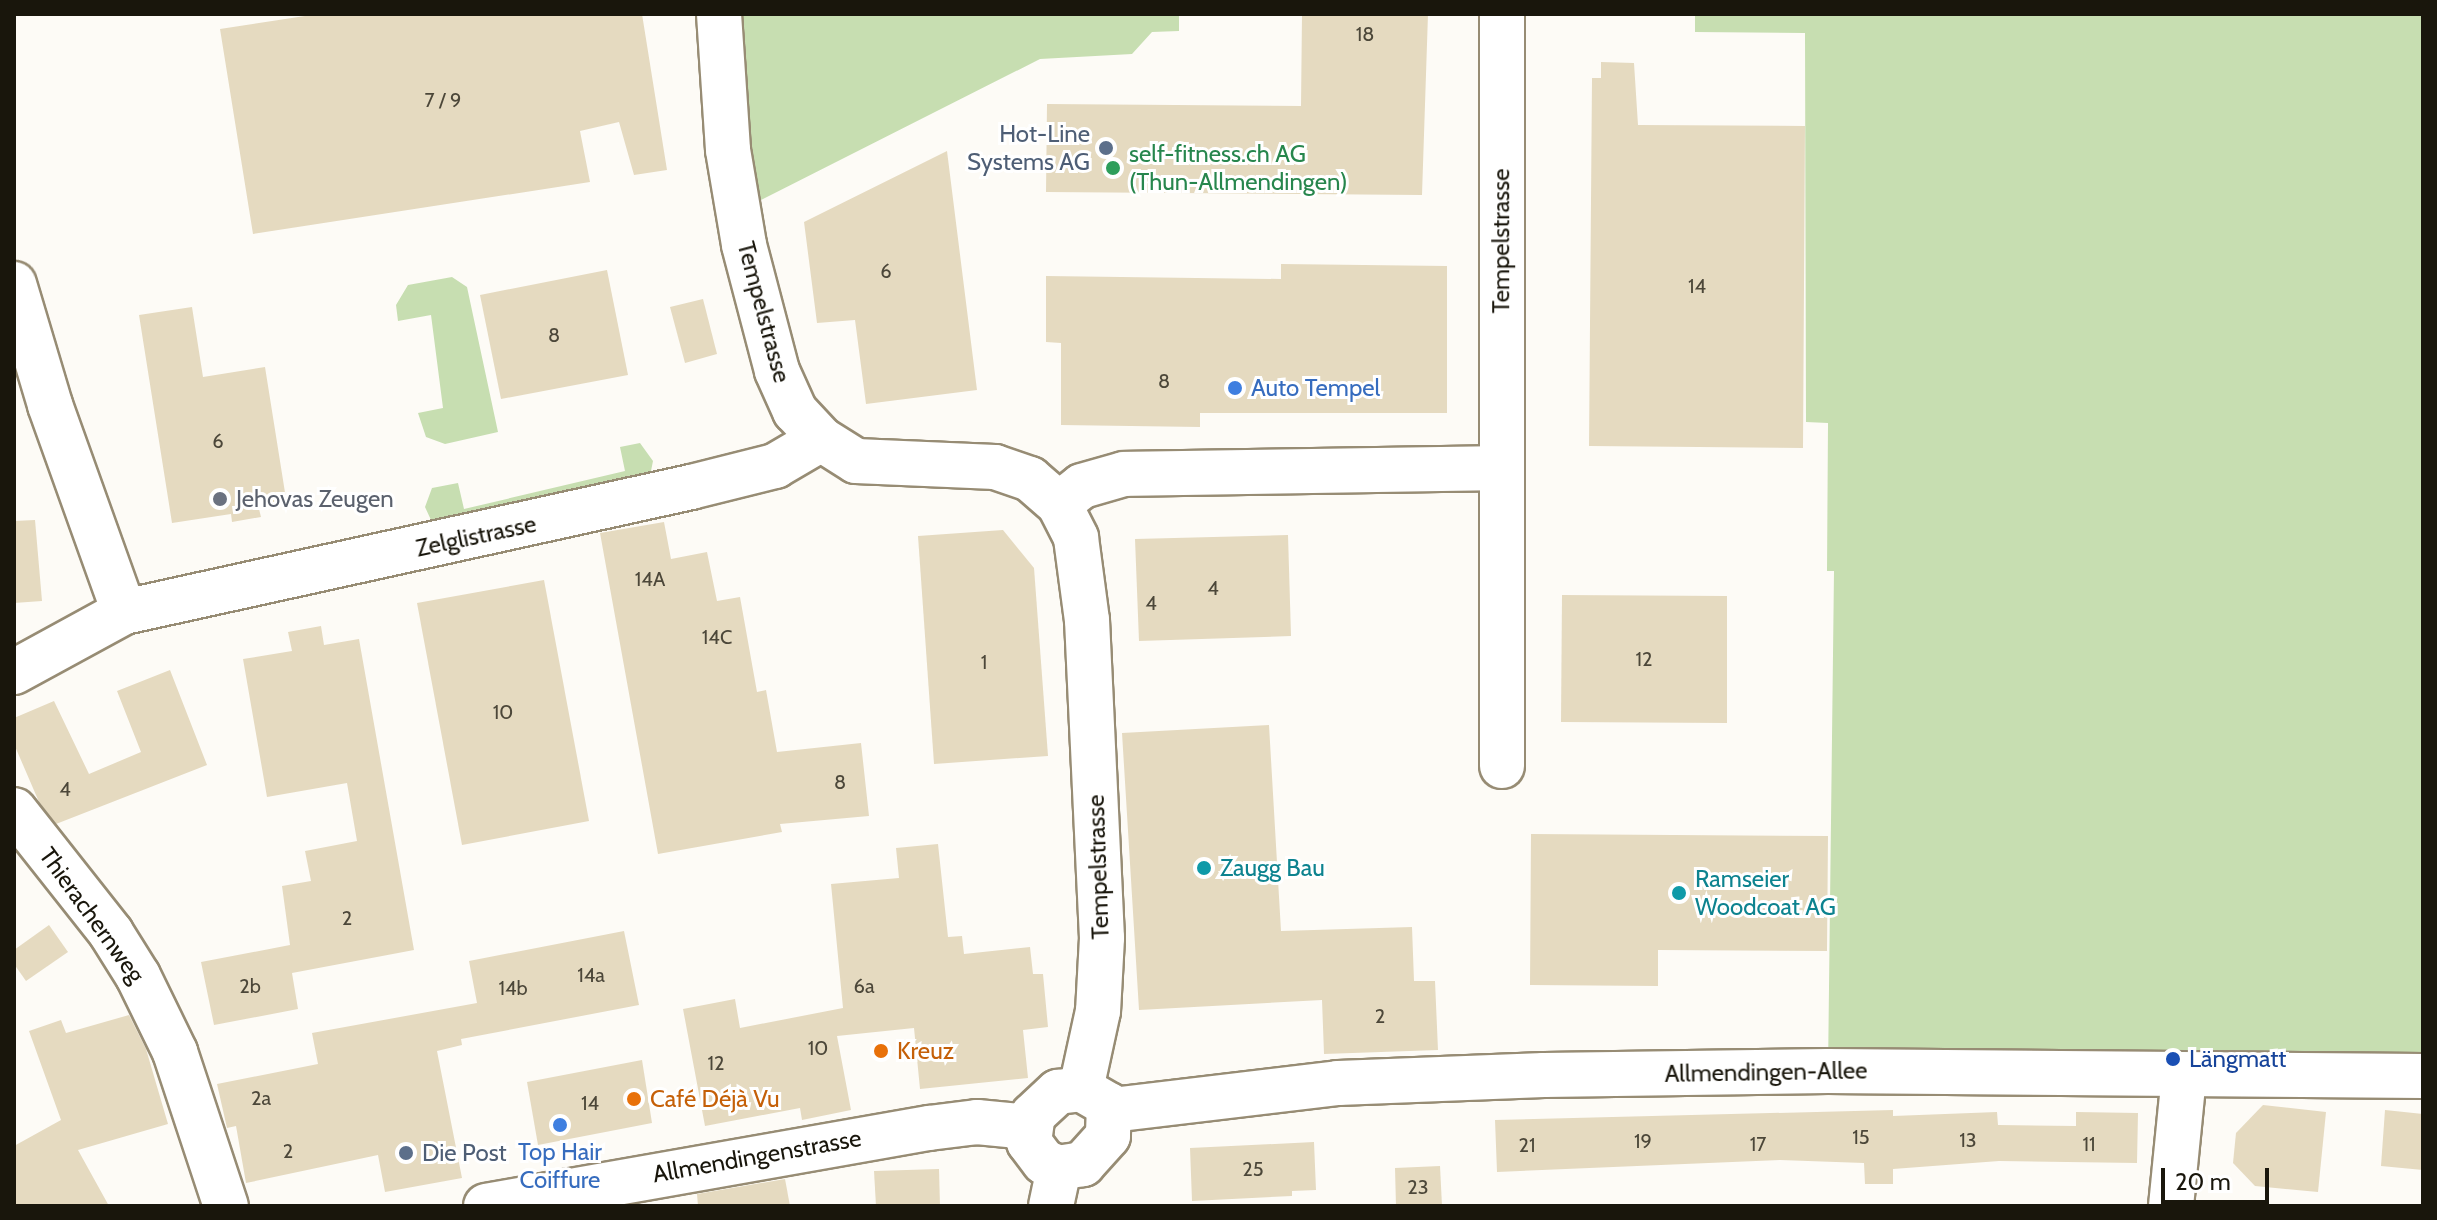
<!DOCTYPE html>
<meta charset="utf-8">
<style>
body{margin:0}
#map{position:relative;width:2437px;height:1220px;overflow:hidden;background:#fdfbf6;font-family:Cabin,sans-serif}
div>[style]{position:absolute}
.green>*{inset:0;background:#c7deb1}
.building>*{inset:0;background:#e5dac0}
.roads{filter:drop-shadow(2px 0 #978c74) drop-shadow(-2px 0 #978c74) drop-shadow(0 2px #978c74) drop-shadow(0 -2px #978c74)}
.minor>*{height:44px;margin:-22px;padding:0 22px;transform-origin:22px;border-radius:22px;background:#fff}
.dots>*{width:22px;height:22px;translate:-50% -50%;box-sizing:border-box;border:4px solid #fff;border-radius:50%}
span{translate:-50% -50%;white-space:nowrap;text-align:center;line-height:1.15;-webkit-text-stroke:6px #fff;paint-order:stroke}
.number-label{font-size:20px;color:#4c4739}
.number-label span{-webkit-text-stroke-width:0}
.service-label{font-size:24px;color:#4e5e75}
.right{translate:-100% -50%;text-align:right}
.left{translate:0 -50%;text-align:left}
.leisure-label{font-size:24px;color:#27864d}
.street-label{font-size:24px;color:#19160c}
.shop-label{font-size:24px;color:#366cbe}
.worship-label{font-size:24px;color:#5b616d}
.culture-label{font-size:24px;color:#0d838f}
.food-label{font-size:24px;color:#c56008}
.transit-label{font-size:24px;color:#164399}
.frame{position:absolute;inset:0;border:16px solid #19160c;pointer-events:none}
.scale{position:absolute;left:2161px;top:1168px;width:108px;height:36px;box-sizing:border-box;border:4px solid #19160c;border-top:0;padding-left:10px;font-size:24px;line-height:28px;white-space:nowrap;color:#19160c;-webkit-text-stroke:6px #fff;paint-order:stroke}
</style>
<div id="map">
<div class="green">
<i style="clip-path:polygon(736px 14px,1179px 14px,1179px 31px,1152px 32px,1132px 54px,1040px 59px,753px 204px)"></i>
<i style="clip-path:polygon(1695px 14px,2423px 14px,2423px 1076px,1828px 1071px,1834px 571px,1827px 571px,1828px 423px,1806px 422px,1805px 33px,1695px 32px)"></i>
<i style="clip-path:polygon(452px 277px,467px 287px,498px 432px,445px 444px,426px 437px,418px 413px,443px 408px,431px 315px,398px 321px,396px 305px,408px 285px)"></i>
<i style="clip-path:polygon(640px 443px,653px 461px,651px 471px,638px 482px,443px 524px,431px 520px,425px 507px,432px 488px,458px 483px,464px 509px,625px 471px,620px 447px)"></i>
</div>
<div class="building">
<i style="clip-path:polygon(318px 14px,642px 14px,667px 170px,634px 175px,619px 122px,580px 131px,590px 182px,253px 234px,220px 29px)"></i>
<i style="clip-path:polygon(1302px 14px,1428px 14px,1422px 195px,1046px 192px,1047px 104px,1301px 106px)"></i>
<i style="clip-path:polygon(1601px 62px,1634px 63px,1638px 125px,1805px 126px,1803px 448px,1589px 446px,1592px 78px,1601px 78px)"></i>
<i style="clip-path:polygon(947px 151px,977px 390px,866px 404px,855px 320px,817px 323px,804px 222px)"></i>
<i style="clip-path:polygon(1281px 264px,1447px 266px,1447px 413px,1200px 413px,1200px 427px,1061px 425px,1061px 343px,1046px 342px,1046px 276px,1281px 279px)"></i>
<i style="clip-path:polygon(607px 270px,628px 375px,501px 399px,480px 295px)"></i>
<i style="clip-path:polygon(703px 299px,717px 354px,685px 363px,670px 307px)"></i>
<i style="clip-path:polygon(192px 307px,203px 377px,265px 367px,287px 505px,259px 509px,261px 517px,232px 522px,231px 514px,172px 523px,139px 315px)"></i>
<i style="clip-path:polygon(35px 520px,42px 601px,14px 603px,14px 521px)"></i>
<i style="clip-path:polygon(664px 522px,671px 559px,707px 552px,717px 601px,740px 597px,757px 692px,766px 690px,777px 752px,861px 743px,869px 816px,780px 824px,782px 832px,658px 854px,600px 533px)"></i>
<i style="clip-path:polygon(1003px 530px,1034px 568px,1048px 756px,934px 764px,918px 536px)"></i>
<i style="clip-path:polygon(1288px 535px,1291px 636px,1139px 641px,1135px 539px)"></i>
<i style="clip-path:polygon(544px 580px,589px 821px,462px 845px,417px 603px)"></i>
<i style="clip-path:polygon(1562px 595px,1727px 596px,1727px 723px,1561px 722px)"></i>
<i style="clip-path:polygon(321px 626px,324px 645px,359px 639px,414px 950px,292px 973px,298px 1009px,214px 1025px,201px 962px,290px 945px,282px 886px,311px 881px,305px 851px,357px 841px,347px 783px,267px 797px,243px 659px,292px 651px,288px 632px)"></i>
<i style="clip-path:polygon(170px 670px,207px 765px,56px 824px,39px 802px,14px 744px,14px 718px,54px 701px,89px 774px,141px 752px,117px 691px)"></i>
<i style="clip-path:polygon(1269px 725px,1281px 931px,1412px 927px,1414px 981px,1435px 981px,1438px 1050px,1324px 1054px,1322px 1000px,1139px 1010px,1122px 733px)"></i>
<i style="clip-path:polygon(1531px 834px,1828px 836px,1827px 951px,1658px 950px,1658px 986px,1530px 985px)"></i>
<i style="clip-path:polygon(938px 844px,948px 937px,962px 936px,964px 954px,1030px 947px,1033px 974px,1043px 974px,1048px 1027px,1023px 1030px,1028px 1078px,920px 1089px,914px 1028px,837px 1036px,851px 1110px,802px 1120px,800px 1108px,705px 1126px,683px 1009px,735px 999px,740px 1028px,843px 1008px,831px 884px,899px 878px,896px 848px)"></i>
<i style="clip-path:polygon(49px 925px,68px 952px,26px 981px,14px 964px,14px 950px)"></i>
<i style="clip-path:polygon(624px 931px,639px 1005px,461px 1039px,462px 1045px,437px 1051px,462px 1178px,385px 1192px,378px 1155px,246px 1183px,236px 1126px,227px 1128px,217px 1084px,318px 1064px,312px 1033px,477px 1003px,469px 961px)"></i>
<i style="clip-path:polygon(129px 1015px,146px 1049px,168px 1124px,78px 1150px,109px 1206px,14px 1206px,14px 1146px,61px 1120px,29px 1031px,61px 1020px,66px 1033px)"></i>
<i style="clip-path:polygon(642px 1060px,652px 1123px,538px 1145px,527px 1082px)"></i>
<i style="clip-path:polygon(2263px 1105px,2326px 1112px,2318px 1192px,2255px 1186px,2233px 1163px,2236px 1133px)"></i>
<i style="clip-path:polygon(1893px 1110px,1893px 1116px,1997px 1112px,1998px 1125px,2076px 1126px,2076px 1112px,2138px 1113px,2137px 1163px,1999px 1161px,1893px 1169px,1893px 1184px,1865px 1184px,1864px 1163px,1780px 1160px,1497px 1172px,1495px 1120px)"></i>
<i style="clip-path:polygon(2385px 1110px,2423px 1114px,2423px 1170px,2381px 1166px)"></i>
<i style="clip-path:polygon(1314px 1142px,1316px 1190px,1292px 1191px,1292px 1196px,1192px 1201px,1190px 1148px)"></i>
<i style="clip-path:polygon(1440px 1166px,1442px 1206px,1396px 1206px,1395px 1168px)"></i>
<i style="clip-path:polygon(939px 1169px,940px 1206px,876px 1206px,874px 1171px)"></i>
<i style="clip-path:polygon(785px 1179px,790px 1206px,698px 1206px,697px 1194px)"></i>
</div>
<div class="roads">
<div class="minor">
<i style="left:719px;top:14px;width:136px;rotate:86.2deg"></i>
<i style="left:728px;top:150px;width:96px;rotate:80.4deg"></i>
<i style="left:744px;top:245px;width:130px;rotate:75.3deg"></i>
<i style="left:777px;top:371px;width:44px;rotate:65.8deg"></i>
<i style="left:795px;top:411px;width:38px;rotate:47deg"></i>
<i style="left:821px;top:439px;width:41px;rotate:32.2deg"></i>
<i style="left:856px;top:461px;width:139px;rotate:2.5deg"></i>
<i style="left:995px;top:467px;width:37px;rotate:19deg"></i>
<i style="left:1030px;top:479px;width:38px;rotate:41deg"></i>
<i style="left:1059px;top:504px;width:38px;rotate:63deg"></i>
<i style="left:1076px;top:538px;width:83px;rotate:82.4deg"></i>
<i style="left:1087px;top:620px;width:318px;rotate:87.3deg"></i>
<i style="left:1102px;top:938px;width:73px;rotate:93.1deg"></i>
<i style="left:1098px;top:1011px;width:80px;rotate:102.3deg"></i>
<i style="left:14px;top:284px;width:126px;rotate:73.4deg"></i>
<i style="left:50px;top:405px;width:220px;rotate:70.3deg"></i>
<i style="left:1059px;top:504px;width:29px;rotate:-38deg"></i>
<i style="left:1082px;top:486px;width:44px;rotate:-15.9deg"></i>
<i style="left:1124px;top:474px;width:376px;rotate:-0.9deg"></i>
<i style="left:14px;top:672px;width:125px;rotate:-28.6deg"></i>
<i style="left:124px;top:612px;width:581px;rotate:-12.43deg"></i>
<i style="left:691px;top:487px;width:87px;rotate:-14deg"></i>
<i style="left:775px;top:466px;width:53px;rotate:-30.4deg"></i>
<i style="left:1502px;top:766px;width:752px;rotate:-90deg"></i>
<i style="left:14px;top:810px;width:157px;rotate:51.7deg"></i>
<i style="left:111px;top:933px;width:51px;rotate:57.9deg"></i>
<i style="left:138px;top:976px;width:85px;rotate:64deg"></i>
<i style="left:175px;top:1052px;width:162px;rotate:71.7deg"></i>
<i style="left:1081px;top:1089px;width:32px;rotate:30deg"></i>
<i style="left:1109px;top:1105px;width:31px;rotate:92deg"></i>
<i style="left:1108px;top:1136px;width:38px;rotate:132deg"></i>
<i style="left:1083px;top:1164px;width:24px;rotate:171deg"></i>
<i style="left:1059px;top:1168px;width:16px;rotate:-158deg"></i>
<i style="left:1044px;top:1162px;width:25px;rotate:-127deg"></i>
<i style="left:1029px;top:1142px;width:27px;rotate:-82deg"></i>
<i style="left:1033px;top:1115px;width:34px;rotate:-43deg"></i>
<i style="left:1058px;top:1092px;width:23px;rotate:-7deg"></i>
<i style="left:1112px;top:1110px;width:228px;rotate:-6.8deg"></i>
<i style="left:1338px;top:1083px;width:206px;rotate:-2.2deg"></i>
<i style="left:1544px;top:1075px;width:284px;rotate:-0.8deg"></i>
<i style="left:1828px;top:1071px;width:595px;rotate:0.48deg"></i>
<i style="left:486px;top:1206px;width:450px;rotate:-10deg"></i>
<i style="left:929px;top:1128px;width:48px;rotate:-7.1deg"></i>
<i style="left:977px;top:1122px;width:52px;rotate:5.5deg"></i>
<i style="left:1051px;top:1206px;width:39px;rotate:-78deg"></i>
<i style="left:2171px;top:1206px;width:132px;rotate:-84.3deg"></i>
</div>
</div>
<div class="dots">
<i style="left:1106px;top:148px;background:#5c6f8a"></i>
<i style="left:1113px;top:168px;background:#2e9e5b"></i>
<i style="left:1235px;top:388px;background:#3f7fe0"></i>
<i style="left:220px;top:499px;background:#6b7280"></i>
<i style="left:1204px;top:868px;background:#0f9aa8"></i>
<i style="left:1679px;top:893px;background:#0f9aa8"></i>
<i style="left:881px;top:1051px;background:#e8710a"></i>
<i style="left:2173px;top:1059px;background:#1a4fb4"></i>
<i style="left:634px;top:1099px;background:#e8710a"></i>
<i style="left:560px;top:1125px;background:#3f7fe0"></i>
<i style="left:406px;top:1153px;background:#5c6f8a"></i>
</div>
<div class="number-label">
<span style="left:1365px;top:34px">18</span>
<span style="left:443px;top:100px">7 / 9</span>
<span style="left:886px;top:271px">6</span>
<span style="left:1697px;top:286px">14</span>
<span style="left:554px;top:335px">8</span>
<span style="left:1164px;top:381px">8</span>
<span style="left:218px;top:441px">6</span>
<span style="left:650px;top:579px">14A</span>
<span style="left:1213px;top:588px">4</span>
<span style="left:1151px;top:603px">4</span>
<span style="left:717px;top:637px">14C</span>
<span style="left:1644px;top:659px">12</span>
<span style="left:984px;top:662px">1</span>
<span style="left:503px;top:712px">10</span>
<span style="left:840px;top:782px">8</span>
<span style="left:65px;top:789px">4</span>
<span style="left:347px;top:918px">2</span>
<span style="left:591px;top:975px">14a</span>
<span style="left:250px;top:986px">2b</span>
<span style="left:864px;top:986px">6a</span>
<span style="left:513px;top:988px">14b</span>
<span style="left:1380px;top:1016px">2</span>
<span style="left:818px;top:1048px">10</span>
<span style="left:716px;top:1063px">12</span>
<span style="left:261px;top:1098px">2a</span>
<span style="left:590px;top:1103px">14</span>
<span style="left:1861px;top:1137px">15</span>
<span style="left:1968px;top:1140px">13</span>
<span style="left:1643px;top:1141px">19</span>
<span style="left:1758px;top:1144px">17</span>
<span style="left:2089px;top:1144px">11</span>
<span style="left:1527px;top:1145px">21</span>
<span style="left:288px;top:1151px">2</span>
<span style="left:1253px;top:1169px">25</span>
<span style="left:1418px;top:1187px">23</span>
</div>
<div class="service-label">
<span class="right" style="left:1090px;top:148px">Hot-Line<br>Systems AG</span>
<span class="left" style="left:422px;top:1153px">Die Post</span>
</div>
<div class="leisure-label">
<span class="left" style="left:1129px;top:168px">self-fitness.ch AG<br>(Thun-Allmendingen)</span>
</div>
<div class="street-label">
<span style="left:1501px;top:241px;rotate:-90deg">Tempelstrasse</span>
<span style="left:764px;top:312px;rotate:75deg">Tempelstrasse</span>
<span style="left:476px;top:536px;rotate:-12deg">Zelglistrasse</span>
<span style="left:1098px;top:867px;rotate:-92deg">Tempelstrasse</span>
<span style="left:92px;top:915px;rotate:54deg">Thierachernweg</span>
<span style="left:1766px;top:1072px;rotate:-1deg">Allmendingen-Allee</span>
<span style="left:757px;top:1156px;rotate:-10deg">Allmendingenstrasse</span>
</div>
<div class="shop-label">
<span class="left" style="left:1251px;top:388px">Auto Tempel</span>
<span style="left:560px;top:1166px">Top Hair<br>Coiffure</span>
</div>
<div class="worship-label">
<span class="left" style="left:236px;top:499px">Jehovas Zeugen</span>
</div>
<div class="culture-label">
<span class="left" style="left:1220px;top:868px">Zaugg Bau</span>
<span class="left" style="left:1695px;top:893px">Ramseier<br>Woodcoat AG</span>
</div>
<div class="food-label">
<span class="left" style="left:897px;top:1051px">Kreuz</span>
<span class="left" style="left:650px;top:1099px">Café Déjà Vu</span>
</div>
<div class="transit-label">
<span class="left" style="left:2189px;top:1059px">Längmatt</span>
</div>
<div class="frame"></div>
<div class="scale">20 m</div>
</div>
